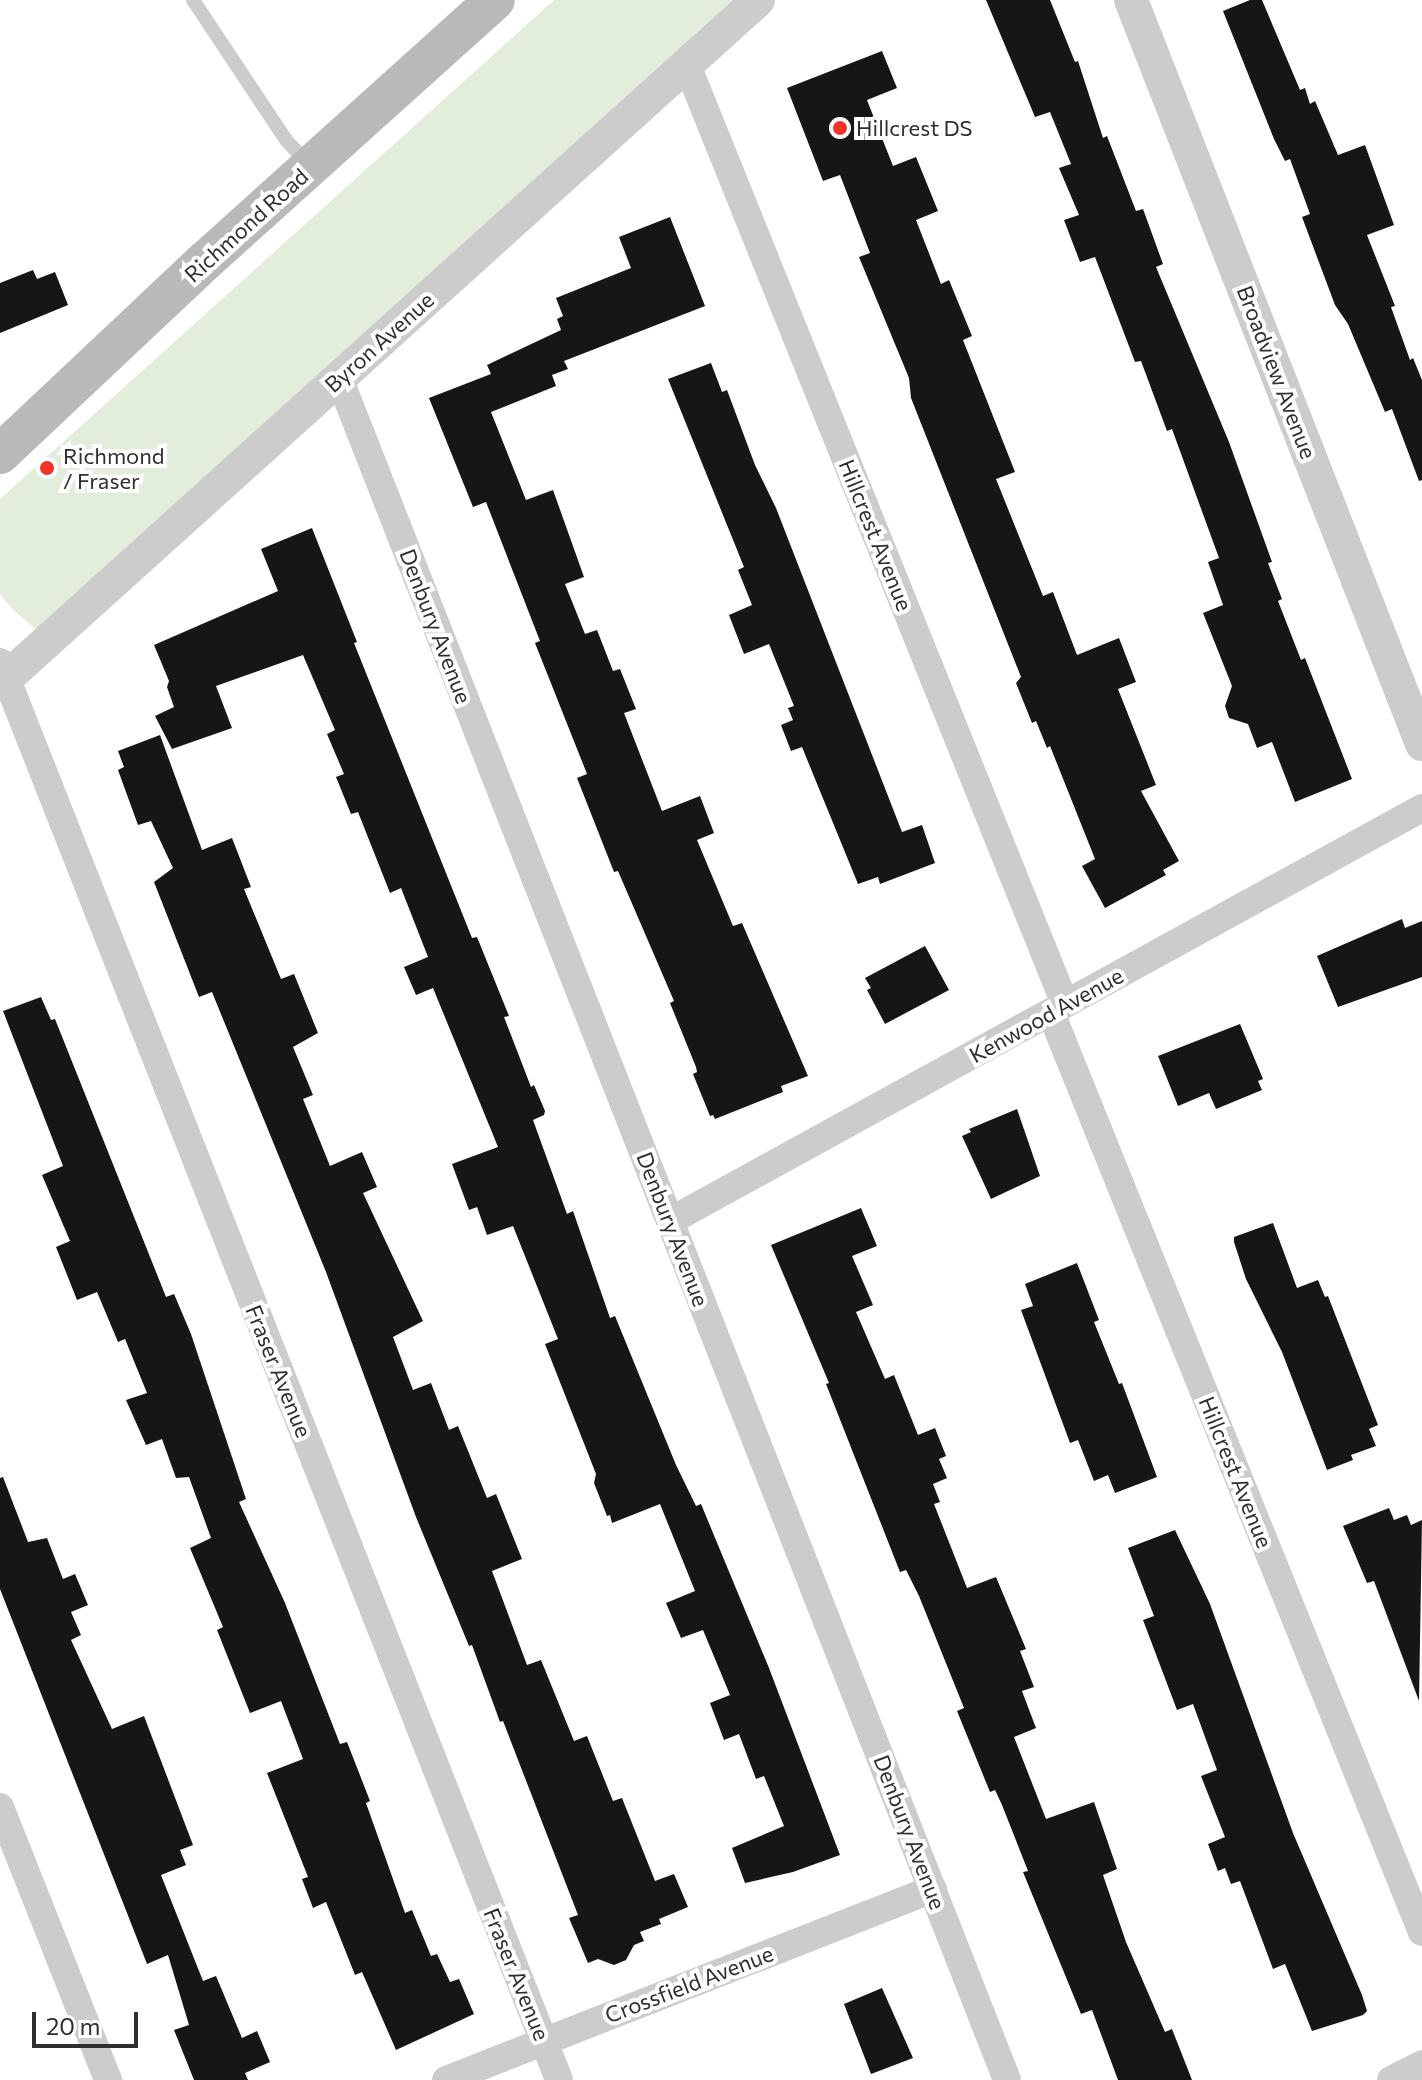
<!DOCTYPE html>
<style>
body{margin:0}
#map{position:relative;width:1422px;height:2080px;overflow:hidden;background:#fff;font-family:Commissioner,sans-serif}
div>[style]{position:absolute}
.green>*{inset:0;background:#e3eddc}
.building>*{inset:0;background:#161616}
.service>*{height:14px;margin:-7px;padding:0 7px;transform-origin:7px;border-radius:7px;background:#ccc}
.minor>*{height:28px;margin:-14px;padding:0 14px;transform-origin:14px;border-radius:14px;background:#ccc}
.tertiary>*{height:34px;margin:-17px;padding:0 17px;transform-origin:17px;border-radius:17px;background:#ccc}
.secondary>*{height:40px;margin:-20px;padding:0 20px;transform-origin:20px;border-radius:20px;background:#b9b9b9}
.dots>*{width:22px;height:22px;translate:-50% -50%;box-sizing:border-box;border:4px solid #fff;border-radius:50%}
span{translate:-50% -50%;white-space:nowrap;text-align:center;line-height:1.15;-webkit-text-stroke:8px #fff;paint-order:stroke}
.poi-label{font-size:22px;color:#2f2f2f}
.left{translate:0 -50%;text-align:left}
.street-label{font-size:22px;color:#2f2f2f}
.scale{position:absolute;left:32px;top:2012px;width:106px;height:36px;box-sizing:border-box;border:4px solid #2f2f2f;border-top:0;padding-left:10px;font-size:24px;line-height:28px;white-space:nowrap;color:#2f2f2f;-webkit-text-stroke:6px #fff;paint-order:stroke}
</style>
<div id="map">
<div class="green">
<i style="clip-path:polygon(554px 0,732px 0,37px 630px,13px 610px,0 594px,0 499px)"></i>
</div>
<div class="building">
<i style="clip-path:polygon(986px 0,1050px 0,1075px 62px,1078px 61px,1103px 138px,1107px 136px,1136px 211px,1143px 209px,1163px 264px,1156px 267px,1229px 442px,1272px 562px,1268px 563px,1282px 599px,1278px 601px,1301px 660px,1305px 658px,1352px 779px,1295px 802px,1272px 742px,1257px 748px,1248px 724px,1229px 718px,1225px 706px,1232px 686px,1203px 613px,1223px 605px,1208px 562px,1219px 558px,1172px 429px,1167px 431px,1141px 361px,1135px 362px,1095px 257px,1080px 262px,1064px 220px,1079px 215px,1059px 168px,1071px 164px,1050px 112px,1035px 117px)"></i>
<i style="clip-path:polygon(1250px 0,1262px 0,1300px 90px,1305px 88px,1310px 104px,1315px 101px,1338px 155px,1365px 145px,1394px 225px,1367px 235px,1395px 306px,1391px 307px,1410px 360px,1413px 358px,1422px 380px,1422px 480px,1419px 481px,1392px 409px,1385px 412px,1348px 324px,1335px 305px,1302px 217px,1310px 214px,1290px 159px,1285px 161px,1274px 139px,1223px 11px)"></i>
<i style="clip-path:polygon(882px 51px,897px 88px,867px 100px,893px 166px,916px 157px,938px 211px,916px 220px,941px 284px,949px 280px,972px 336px,963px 340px,1015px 472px,996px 479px,1043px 596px,1053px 592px,1077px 655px,1119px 638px,1136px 682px,1118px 689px,1156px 785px,1141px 791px,1179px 861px,1163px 870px,1166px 875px,1105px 908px,1082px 866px,1095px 859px,1050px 746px,1047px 748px,1036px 721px,1032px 723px,1016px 683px,1021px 677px,911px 398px,909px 378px,859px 257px,870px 253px,840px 175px,823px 181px,787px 88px)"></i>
<i style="clip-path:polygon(670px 217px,705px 306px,564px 361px,568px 369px,552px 375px,556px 386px,491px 412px,526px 500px,553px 490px,584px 577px,565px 584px,585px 634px,597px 630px,613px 671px,620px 669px,636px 709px,624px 713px,662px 811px,700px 796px,714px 833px,697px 840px,733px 926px,742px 923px,808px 1076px,781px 1086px,783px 1092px,715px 1119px,713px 1115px,710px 1116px,693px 1074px,697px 1072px,696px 1067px,670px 1003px,674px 1001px,618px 871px,614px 872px,577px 778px,587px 774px,535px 643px,540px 641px,486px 502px,473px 507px,429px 398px,491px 374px,487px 365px,561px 330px,557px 319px,563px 316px,556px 298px,631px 268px,619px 237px)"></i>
<i style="clip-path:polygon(33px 270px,37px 279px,55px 272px,68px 305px,0 333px,0 283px)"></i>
<i style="clip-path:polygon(711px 363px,722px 392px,727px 390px,755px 465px,776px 508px,902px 832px,922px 825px,935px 863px,880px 884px,878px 877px,858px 884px,802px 747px,791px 751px,781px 725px,793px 720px,788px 708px,794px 706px,769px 644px,744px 654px,729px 615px,752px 605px,738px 570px,744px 567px,668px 379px)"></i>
<i style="clip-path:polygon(312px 528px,357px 642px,354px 643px,472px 938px,477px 937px,509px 1016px,504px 1017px,531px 1087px,534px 1085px,545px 1111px,544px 1115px,533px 1120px,567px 1214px,573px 1211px,610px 1318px,615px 1316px,676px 1465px,696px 1506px,701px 1504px,769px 1668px,840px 1855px,793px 1872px,745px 1883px,732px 1848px,784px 1826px,764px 1776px,756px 1779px,739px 1734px,724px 1740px,710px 1703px,730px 1695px,703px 1630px,681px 1638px,666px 1603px,695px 1591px,660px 1504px,612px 1523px,610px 1515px,607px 1516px,594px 1483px,596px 1474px,545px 1344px,558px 1339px,513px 1226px,487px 1235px,477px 1207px,469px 1210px,452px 1164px,498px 1147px,433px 988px,416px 995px,404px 967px,428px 957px,401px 888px,390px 893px,358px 812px,351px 814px,336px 777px,344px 774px,327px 734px,335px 730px,303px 655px,216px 686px,232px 728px,172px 749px,155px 716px,174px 707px,167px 687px,169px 681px,154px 645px,278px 591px,261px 549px)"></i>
<i style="clip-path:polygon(160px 735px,202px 850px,232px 838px,251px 887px,244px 889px,281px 979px,294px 974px,318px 1033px,293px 1047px,313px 1095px,303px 1099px,330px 1166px,362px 1152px,377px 1187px,363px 1193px,423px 1321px,393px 1337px,413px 1390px,431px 1383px,449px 1430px,458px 1426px,487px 1498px,496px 1494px,522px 1559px,492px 1571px,527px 1665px,541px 1660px,574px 1741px,587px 1736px,613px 1801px,622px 1798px,655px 1881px,674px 1874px,688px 1907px,659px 1919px,661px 1924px,640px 1932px,644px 1941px,634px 1945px,626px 1960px,614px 1965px,598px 1959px,588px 1963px,569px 1918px,578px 1915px,503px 1721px,500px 1722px,472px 1645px,469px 1646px,416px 1517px,326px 1272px,212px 992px,199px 997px,154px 882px,173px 868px,151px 821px,138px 825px,118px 770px,124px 767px,118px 751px)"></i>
<i style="clip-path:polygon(1402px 919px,1405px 928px,1422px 921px,1422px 977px,1338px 1007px,1317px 956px)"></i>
<i style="clip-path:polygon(925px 946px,949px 990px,885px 1024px,867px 990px,871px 988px,865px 978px)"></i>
<i style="clip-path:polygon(41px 997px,51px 1020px,55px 1019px,166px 1297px,174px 1294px,191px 1334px,246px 1499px,239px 1502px,285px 1603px,340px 1744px,347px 1742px,370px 1801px,366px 1803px,405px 1913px,412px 1910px,431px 1956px,437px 1954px,450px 1982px,459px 1979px,474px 2014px,396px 2050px,362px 1972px,355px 1975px,326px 1902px,313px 1908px,302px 1879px,308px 1877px,267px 1773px,303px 1759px,281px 1701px,250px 1713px,217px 1630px,223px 1627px,190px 1548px,211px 1538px,189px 1477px,176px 1478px,162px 1439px,146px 1445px,126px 1400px,147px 1393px,125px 1339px,118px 1342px,97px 1292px,77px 1300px,56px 1247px,70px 1241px,42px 1175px,63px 1166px,3px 1011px)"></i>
<i style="clip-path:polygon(1240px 1024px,1263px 1079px,1258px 1081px,1262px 1090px,1216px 1109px,1209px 1093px,1178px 1106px,1158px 1056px)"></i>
<i style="clip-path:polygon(1017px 1109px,1040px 1176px,991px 1199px,962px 1136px,971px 1132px,969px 1129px)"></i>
<i style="clip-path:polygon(861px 1208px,877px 1246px,852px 1256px,873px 1305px,856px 1312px,885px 1379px,894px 1375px,918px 1435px,935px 1428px,946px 1456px,939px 1459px,947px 1478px,933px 1484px,940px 1502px,934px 1504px,967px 1588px,996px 1577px,1026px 1649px,1020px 1651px,1034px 1687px,1022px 1691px,1036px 1728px,1014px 1737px,1046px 1819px,1094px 1802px,1117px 1869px,1103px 1875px,1126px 1942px,1165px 2032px,1172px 2029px,1192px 2080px,1118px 2080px,1092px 2010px,1081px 2014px,1023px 1872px,1028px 1871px,1002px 1805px,995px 1790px,990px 1792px,957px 1711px,964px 1708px,919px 1596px,906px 1570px,900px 1572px,826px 1384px,829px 1383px,771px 1245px)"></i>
<i style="clip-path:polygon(1273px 1223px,1297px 1288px,1318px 1280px,1325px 1297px,1328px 1296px,1378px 1425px,1369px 1429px,1376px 1446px,1351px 1455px,1353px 1460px,1327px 1470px,1282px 1352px,1246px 1279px,1234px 1242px,1234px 1237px)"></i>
<i style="clip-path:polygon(1077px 1263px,1099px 1320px,1094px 1322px,1119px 1384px,1122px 1383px,1157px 1477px,1115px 1493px,1108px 1475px,1094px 1481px,1078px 1440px,1070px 1443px,1021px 1310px,1033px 1306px,1025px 1284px)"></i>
<i style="clip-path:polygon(3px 1477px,28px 1542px,47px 1538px,63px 1579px,75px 1574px,88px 1605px,71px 1612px,81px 1635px,71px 1640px,112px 1729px,144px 1716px,193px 1845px,180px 1850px,186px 1865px,161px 1875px,203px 1981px,216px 1976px,242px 2038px,257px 2031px,270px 2062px,245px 2073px,248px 2080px,194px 2080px,174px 2030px,189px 2025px,168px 1955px,147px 1964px,0 1589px,0 1478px)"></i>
<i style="clip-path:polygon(1389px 1508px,1394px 1520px,1407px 1515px,1411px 1525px,1422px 1520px,1419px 1701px,1374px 1581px,1367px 1583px,1343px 1526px)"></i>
<i style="clip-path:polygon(1175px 1530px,1210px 1604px,1293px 1833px,1362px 1995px,1367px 2011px,1363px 2015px,1312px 2031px,1285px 1964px,1273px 1969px,1240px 1881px,1231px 1884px,1225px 1868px,1218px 1871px,1208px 1844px,1225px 1837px,1201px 1776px,1217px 1770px,1193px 1704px,1177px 1710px,1143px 1620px,1154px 1616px,1128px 1548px)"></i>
<i style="clip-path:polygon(882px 1988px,913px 2058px,871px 2074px,844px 2004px)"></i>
</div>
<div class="service">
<i style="left:193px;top:0;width:168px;rotate:56.4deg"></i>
<i style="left:286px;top:140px;width:35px;rotate:47deg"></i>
</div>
<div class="minor">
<i style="left:687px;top:65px;width:1012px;rotate:68.07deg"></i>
<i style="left:339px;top:378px;width:1828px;rotate:68.57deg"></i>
<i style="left:0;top:662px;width:1524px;rotate:68.48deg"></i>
<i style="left:1051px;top:1013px;width:991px;rotate:68.02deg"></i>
<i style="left:670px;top:1221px;width:858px;rotate:-28.78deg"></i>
<i style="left:0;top:1807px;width:294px;rotate:68.4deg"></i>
<i style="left:446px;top:2080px;width:523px;rotate:-21.41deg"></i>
<i style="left:1391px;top:2080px;width:35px;rotate:-27deg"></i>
</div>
<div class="tertiary">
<i style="left:1131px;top:0;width:799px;rotate:68.64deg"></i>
<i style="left:0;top:684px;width:1021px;rotate:-42.06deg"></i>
</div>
<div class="secondary">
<i style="left:0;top:454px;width:282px;rotate:-43.3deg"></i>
<i style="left:205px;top:261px;width:390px;rotate:-42deg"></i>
</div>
<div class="dots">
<i style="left:840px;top:128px;background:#f13426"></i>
<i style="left:47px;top:468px;background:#f13426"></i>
</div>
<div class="poi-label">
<span class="left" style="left:856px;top:128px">Hillcrest DS</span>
<span class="left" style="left:63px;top:468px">Richmond<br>/ Fraser</span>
</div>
<div class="street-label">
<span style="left:246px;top:225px;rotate:-42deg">Richmond Road</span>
<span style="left:379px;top:342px;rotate:-42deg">Byron Avenue</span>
<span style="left:1277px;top:372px;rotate:69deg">Broadview Avenue</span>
<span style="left:876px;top:535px;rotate:68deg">Hillcrest Avenue</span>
<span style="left:436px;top:626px;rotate:69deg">Denbury Avenue</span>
<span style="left:1046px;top:1015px;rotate:-29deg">Kenwood Avenue</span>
<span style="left:673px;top:1229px;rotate:69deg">Denbury Avenue</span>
<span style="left:279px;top:1371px;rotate:68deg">Fraser Avenue</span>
<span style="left:1236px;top:1472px;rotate:68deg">Hillcrest Avenue</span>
<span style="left:910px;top:1832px;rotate:69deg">Denbury Avenue</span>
<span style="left:517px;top:1974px;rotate:68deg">Fraser Avenue</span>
<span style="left:689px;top:1984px;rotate:-21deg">Crossfield Avenue</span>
</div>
<div class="scale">20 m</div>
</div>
